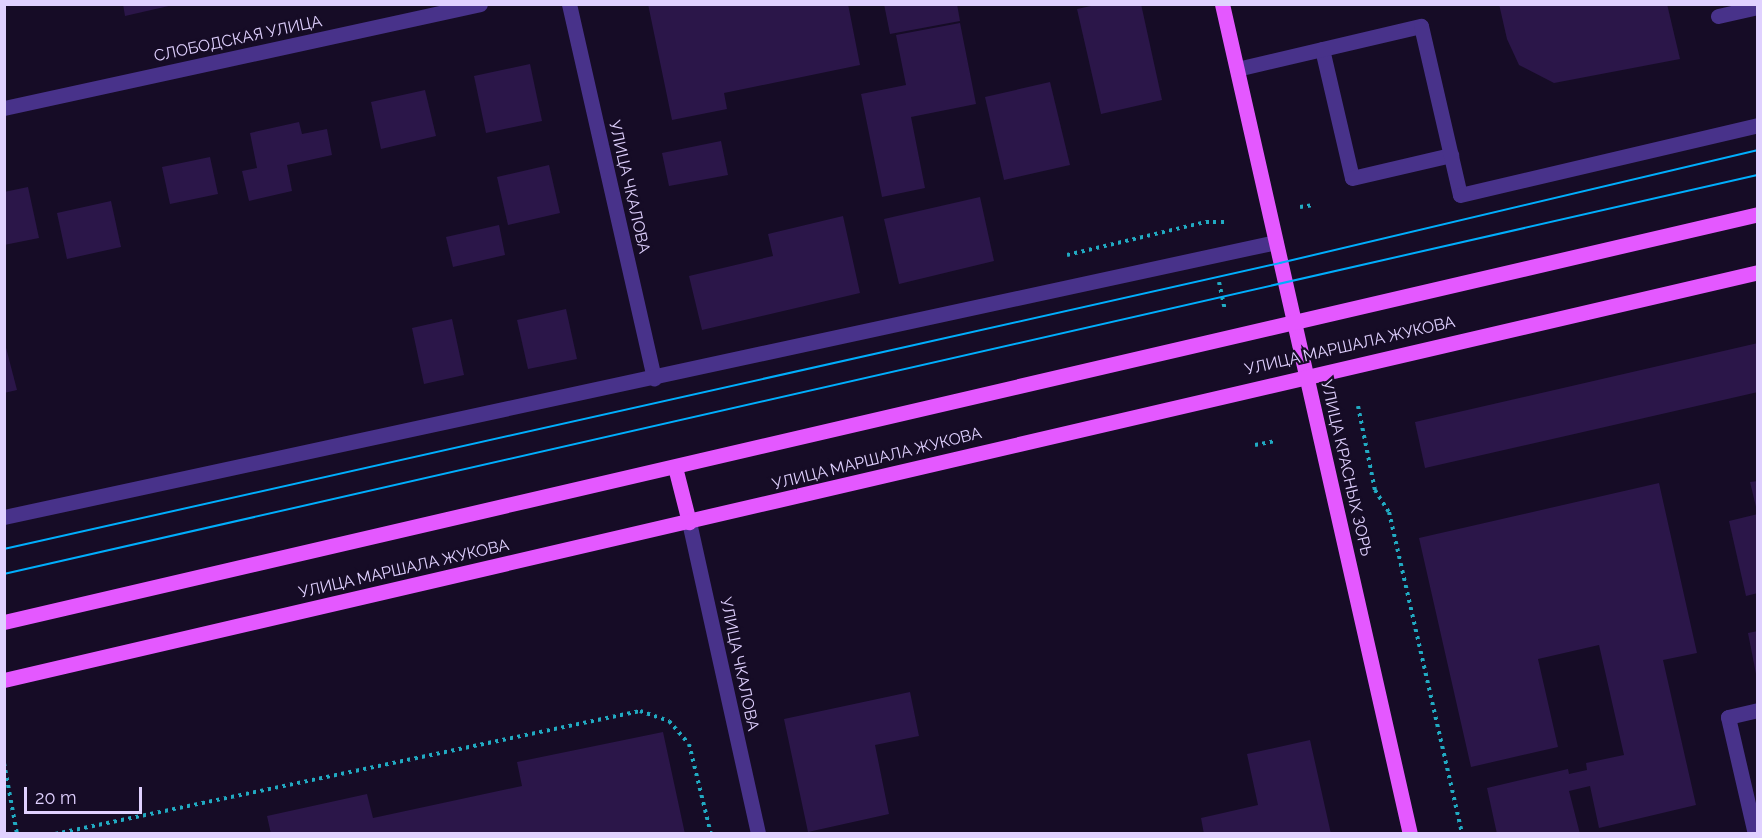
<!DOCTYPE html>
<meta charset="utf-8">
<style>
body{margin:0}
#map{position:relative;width:1762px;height:838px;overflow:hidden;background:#160c26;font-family:Raleway,sans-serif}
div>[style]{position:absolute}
.building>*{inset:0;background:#2b1649}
.path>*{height:4px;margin-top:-2px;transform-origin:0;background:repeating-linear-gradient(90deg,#21aac2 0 3px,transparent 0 7.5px)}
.minor>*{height:15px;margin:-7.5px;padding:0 7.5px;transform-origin:7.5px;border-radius:7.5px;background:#48328a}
.major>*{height:15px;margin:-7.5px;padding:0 7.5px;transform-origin:7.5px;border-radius:7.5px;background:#e458ff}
.tram>*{height:1.5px;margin:-0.75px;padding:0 0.75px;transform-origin:0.75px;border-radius:0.75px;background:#00aefc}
span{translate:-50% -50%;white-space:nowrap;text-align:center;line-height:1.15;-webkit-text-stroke:4.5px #160c26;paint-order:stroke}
.street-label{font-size:16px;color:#e0d1ff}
.frame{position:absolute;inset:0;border:6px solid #e0d1ff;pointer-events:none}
.scale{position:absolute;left:24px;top:787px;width:118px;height:27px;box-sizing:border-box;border:3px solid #e0d1ff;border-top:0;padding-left:8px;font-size:18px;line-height:21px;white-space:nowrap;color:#e0d1ff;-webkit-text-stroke:4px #160c26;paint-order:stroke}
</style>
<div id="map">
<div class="building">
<i style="clip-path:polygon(123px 4px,173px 4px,173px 5px,125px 16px)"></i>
<i style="clip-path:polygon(648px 4px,848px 4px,860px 65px,724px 93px,727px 109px,672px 120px)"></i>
<i style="clip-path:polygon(884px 4px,957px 4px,960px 21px,890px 34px)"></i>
<i style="clip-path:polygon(1100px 4px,1141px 4px,1162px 100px,1101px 114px,1077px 9px)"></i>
<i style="clip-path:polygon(1499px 4px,1667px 4px,1680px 59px,1554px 83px,1519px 65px,1507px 39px)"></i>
<i style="clip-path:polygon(960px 23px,976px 104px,911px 117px,925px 188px,882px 197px,861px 94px,906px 85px,896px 35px)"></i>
<i style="clip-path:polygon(530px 64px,542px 121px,486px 133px,474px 76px)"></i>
<i style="clip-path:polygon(1050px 82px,1070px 165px,1004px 180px,985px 97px)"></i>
<i style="clip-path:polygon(425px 90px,436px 136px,381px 149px,371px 102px)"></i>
<i style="clip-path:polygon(299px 122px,302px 134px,327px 129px,332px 155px,287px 165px,292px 191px,249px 201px,242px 171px,257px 168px,250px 133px)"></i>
<i style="clip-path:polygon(721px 141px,728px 175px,669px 186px,662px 153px)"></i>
<i style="clip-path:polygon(210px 157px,218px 194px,170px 204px,162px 167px)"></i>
<i style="clip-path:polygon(549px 165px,560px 213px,508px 225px,497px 177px)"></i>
<i style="clip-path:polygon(28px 187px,39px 238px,4px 245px,4px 192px)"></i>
<i style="clip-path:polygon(980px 197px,994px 261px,899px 284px,884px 219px)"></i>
<i style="clip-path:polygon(111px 201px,121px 247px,67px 259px,57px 213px)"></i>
<i style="clip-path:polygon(843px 216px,860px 293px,702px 330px,689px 276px,773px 256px,768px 234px)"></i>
<i style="clip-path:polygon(499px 225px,505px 255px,453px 267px,446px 237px)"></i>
<i style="clip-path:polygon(566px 309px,577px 359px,528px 369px,517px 320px)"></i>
<i style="clip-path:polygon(452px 319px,464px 375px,424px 384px,412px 328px)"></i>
<i style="clip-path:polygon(4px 340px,17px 390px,4px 393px)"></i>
<i style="clip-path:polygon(1758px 343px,1758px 392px,1425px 468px,1415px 422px)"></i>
<i style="clip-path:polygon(1758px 481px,1758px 510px,1757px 511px,1750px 482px)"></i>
<i style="clip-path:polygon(1659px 483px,1697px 653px,1663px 660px,1696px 805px,1599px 828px,1590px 786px,1569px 791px,1580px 834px,1497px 834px,1487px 788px,1568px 769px,1569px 774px,1587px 770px,1586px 763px,1624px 755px,1599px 645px,1538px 659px,1558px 747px,1471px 767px,1419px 538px)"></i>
<i style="clip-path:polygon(1758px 514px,1758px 593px,1746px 596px,1729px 521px)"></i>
<i style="clip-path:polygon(1758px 631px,1758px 674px,1756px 674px,1748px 633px)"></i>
<i style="clip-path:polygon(910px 692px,919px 736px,875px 745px,889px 814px,808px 832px,784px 719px)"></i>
<i style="clip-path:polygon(663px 732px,685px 834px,271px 834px,267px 816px,367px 794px,373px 818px,522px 786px,517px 762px)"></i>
<i style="clip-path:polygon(1310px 740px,1331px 834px,1204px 834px,1201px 818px,1258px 805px,1247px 754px)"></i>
</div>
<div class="path">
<i style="left:1300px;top:207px;width:14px;rotate:-8deg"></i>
<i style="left:1067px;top:255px;width:143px;rotate:-13.4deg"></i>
<i style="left:1206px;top:222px;width:18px"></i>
<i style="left:1219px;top:282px;width:29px;rotate:78deg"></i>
<i style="left:1358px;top:406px;width:86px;rotate:78.6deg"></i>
<i style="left:1375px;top:490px;width:26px;rotate:58deg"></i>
<i style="left:1389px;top:512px;width:330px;rotate:77.2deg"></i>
<i style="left:1255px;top:445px;width:20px;rotate:-11deg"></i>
<i style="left:4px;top:763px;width:72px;rotate:79.6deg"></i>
<i style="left:55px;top:834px;width:598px;rotate:-11.87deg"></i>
<i style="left:640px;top:711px;width:31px;rotate:19deg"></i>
<i style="left:669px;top:721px;width:30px;rotate:49deg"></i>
<i style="left:689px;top:744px;width:93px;rotate:76.3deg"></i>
</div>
<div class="minor">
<i style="left:569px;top:4px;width:384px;rotate:77.2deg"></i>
<i style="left:1718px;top:16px;width:41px;rotate:-12.7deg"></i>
<i style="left:1322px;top:49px;width:132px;rotate:76.9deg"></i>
<i style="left:1352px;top:178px;width:102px;rotate:-13.1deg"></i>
<i style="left:1237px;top:69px;width:189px;rotate:-13.2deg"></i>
<i style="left:1421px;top:26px;width:173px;rotate:77deg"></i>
<i style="left:1460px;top:195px;width:306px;rotate:-13.2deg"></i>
<i style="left:4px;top:108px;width:487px;rotate:-12.3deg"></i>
<i style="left:4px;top:517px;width:1301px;rotate:-12.2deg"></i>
<i style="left:689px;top:522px;width:320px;rotate:77.5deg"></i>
<i style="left:1755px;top:834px;width:120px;rotate:-103deg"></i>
<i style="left:1728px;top:717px;width:31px;rotate:-13deg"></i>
</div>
<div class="major">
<i style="left:1222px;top:4px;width:851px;rotate:77.24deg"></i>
<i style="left:675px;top:467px;width:57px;rotate:75.7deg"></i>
<i style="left:4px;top:622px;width:1801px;rotate:-13.09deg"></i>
<i style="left:4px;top:680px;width:1801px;rotate:-13.09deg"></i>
</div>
<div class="tram">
<i style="left:4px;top:549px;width:1308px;rotate:-12.63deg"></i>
<i style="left:1280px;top:263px;width:491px;rotate:-13.3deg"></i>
<i style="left:4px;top:574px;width:1799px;rotate:-12.82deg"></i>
</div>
<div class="street-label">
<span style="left:238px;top:39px;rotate:-12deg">СЛОБОДСКАЯ УЛИЦА</span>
<span style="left:629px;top:187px;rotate:77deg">УЛИЦА ЧКАЛОВА</span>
<span style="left:1350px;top:346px;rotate:-13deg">УЛИЦА МАРШАЛА ЖУКОВА</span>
<span style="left:877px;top:459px;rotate:-14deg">УЛИЦА МАРШАЛА ЖУКОВА</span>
<span style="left:1346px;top:468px;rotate:77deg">УЛИЦА КРАСНЫХ ЗОРЬ</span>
<span style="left:404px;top:569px;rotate:-13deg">УЛИЦА МАРШАЛА ЖУКОВА</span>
<span style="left:739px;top:664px;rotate:78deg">УЛИЦА ЧКАЛОВА</span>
</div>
<div class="frame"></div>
<div class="scale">20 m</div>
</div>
